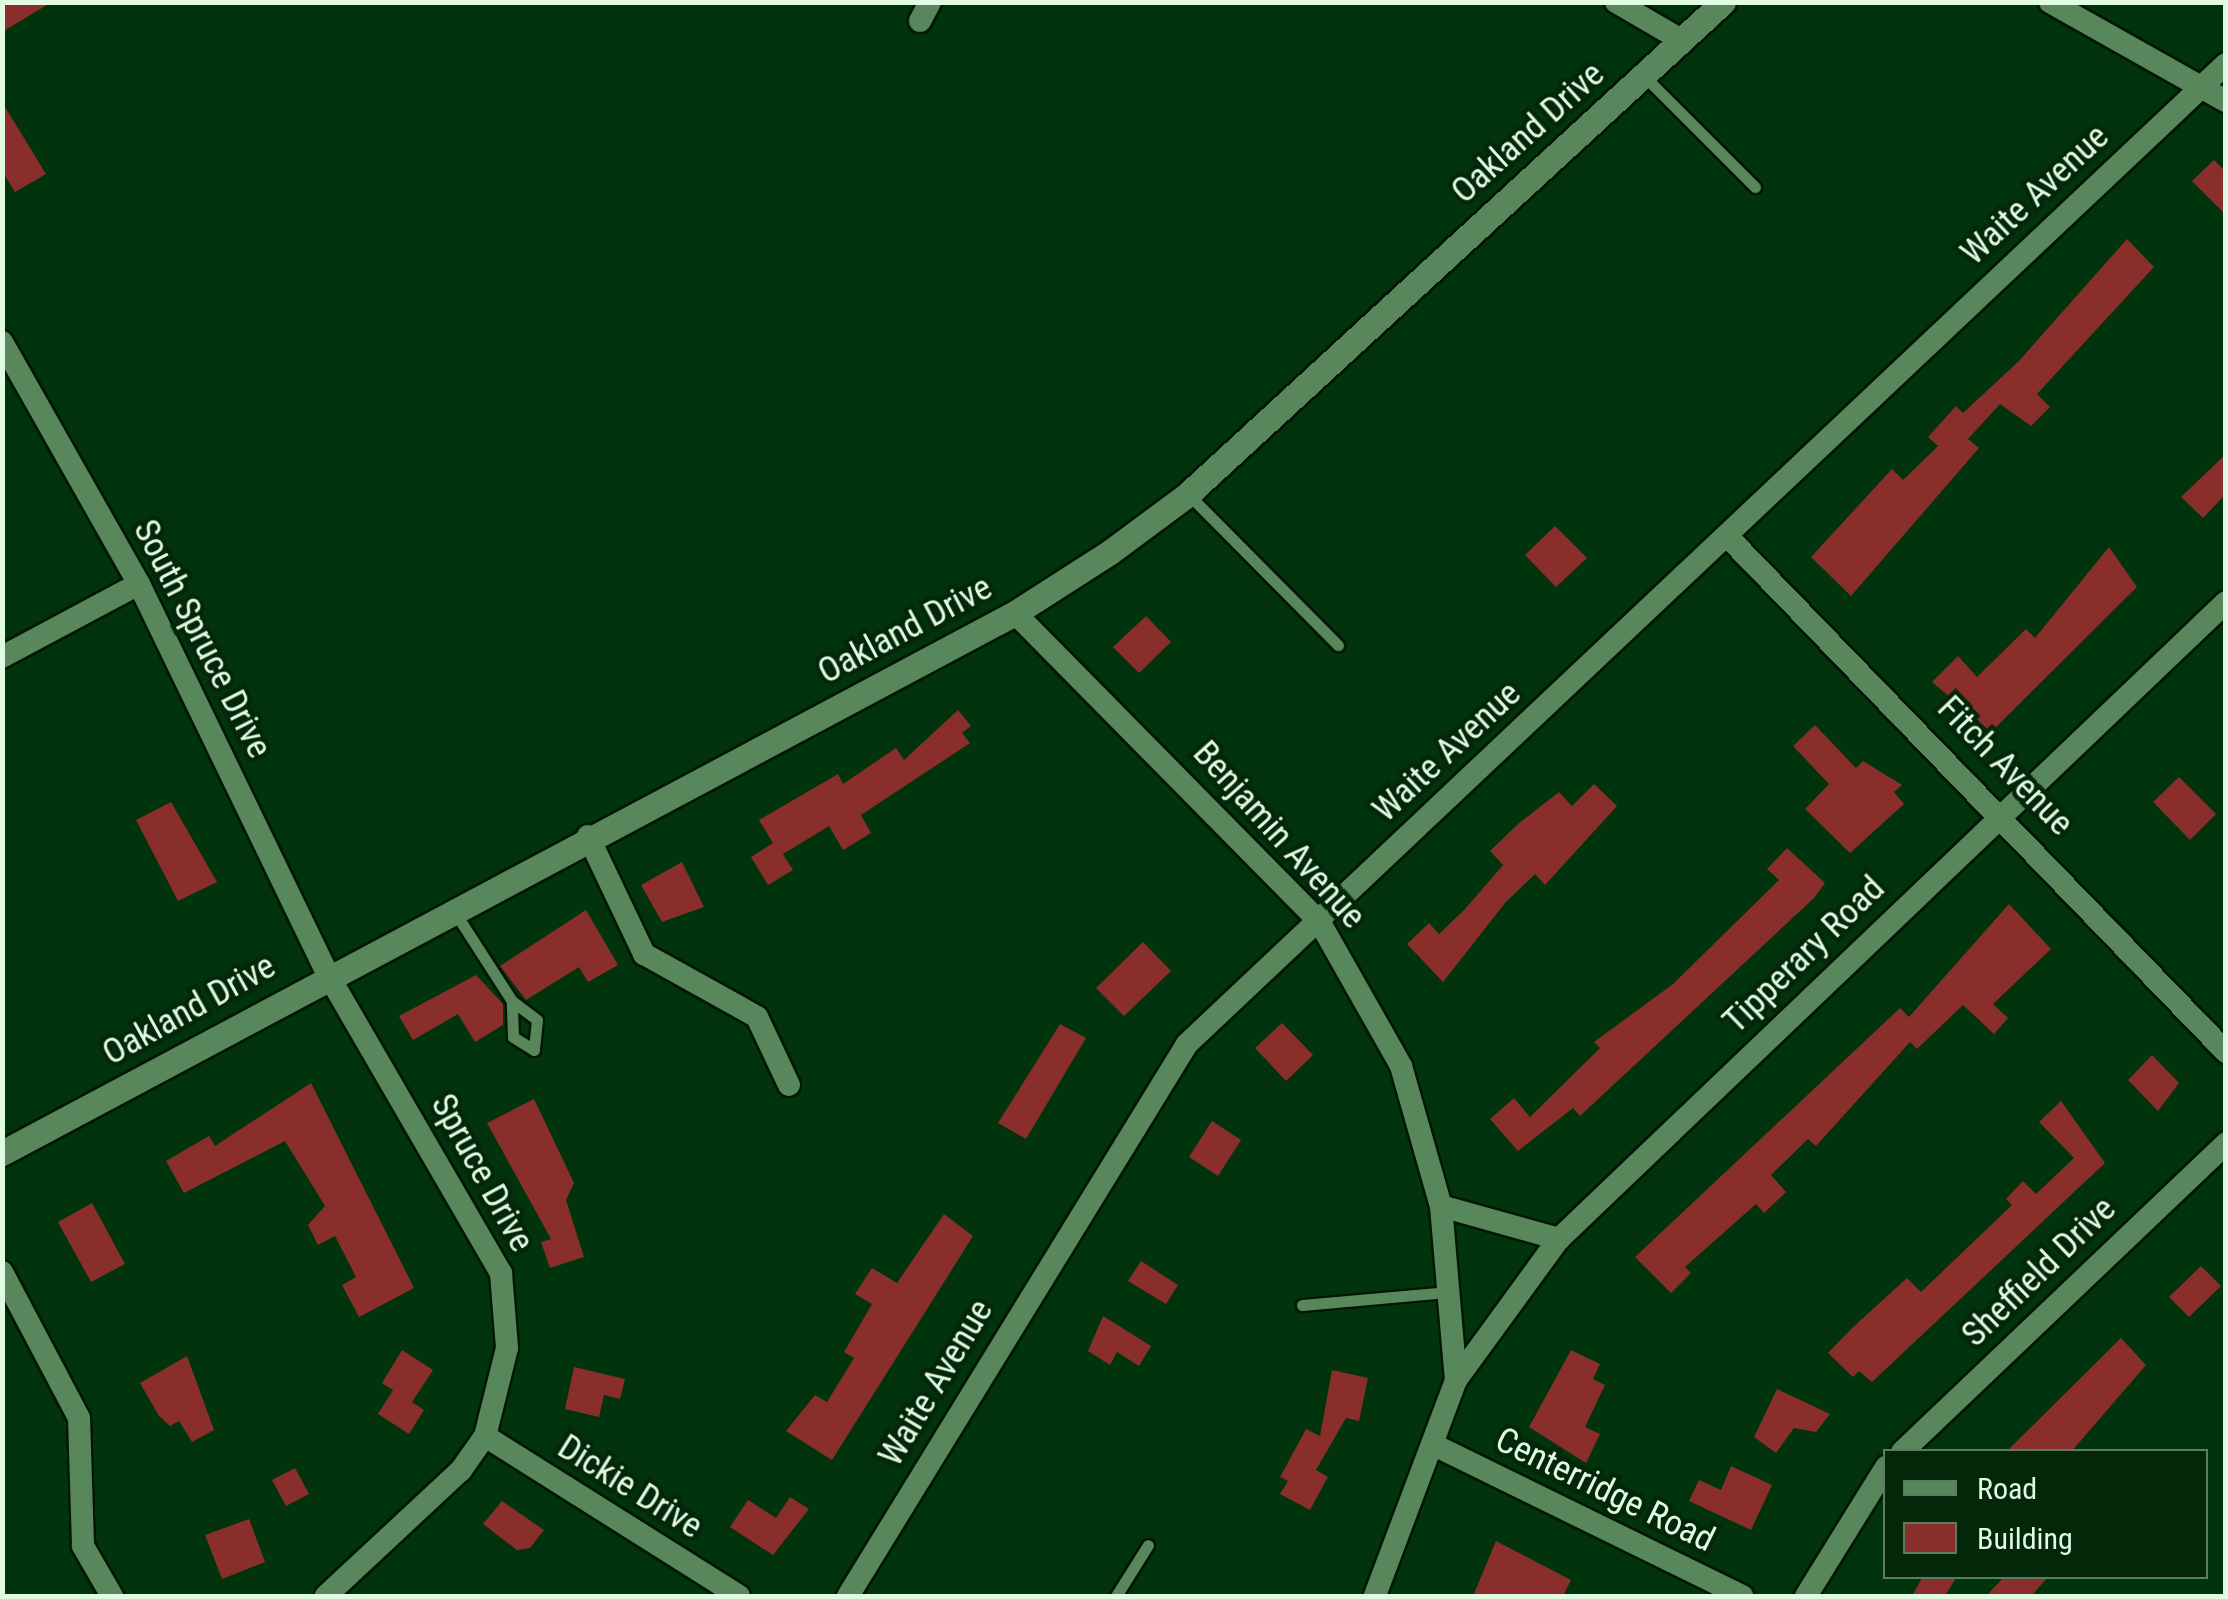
<!DOCTYPE html>
<style>
body{margin:0}
#map{position:relative;width:2228px;height:1599px;overflow:hidden;background:#01330c;font-family:"Roboto Condensed",sans-serif}
div>[style]{position:absolute}
.building>*{inset:0;background:#892e2a}
.roads{filter:drop-shadow(2px 0 #021704) drop-shadow(-2px 0 #021704) drop-shadow(0 2px #021704) drop-shadow(0 -2px #021704)}
.lane>*{height:11px;margin:-5.5px;padding:0 5.5px;transform-origin:5.5px;border-radius:5.5px;background:#58875c}
.street>*{height:22px;margin:-11px;padding:0 11px;transform-origin:11px;border-radius:11px;background:#58875c}
.secondary>*{height:25px;margin:-12.5px;padding:0 12.5px;transform-origin:12.5px;border-radius:12.5px;background:#58875c}
span{translate:-50% -50%;white-space:nowrap;text-align:center;line-height:1.15;-webkit-text-stroke:9px #04270a;paint-order:stroke}
.street-label{font-size:35px;color:#e1fae2}
.frame{position:absolute;inset:0;border:5px solid #e1fae2;pointer-events:none}
.legend{position:absolute;left:1883px;top:1449px;width:325px;height:130px;box-sizing:border-box;background:#04270a;border:2px solid #5c7b60;margin:0;padding:12px 18px;list-style:none;font-size:30px;color:#e1fae2}
.legend li{display:flex;align-items:center;gap:20px;height:50px}
.legend b{width:50px;border:2px solid #5c7b60}
</style>
<div id="map">
<div class="building">
<i style="clip-path:polygon(2px 2px,52px 2px,2px 32px)"></i>
<i style="clip-path:polygon(2px 102px,46px 174px,15px 192px,2px 171px)"></i>
<i style="clip-path:polygon(2214px 160px,2226px 172px,2226px 215px,2192px 181px)"></i>
<i style="clip-path:polygon(2127px 239px,2154px 267px,2037px 394px,2050px 407px,2031px 426px,2000px 404px,1968px 439px,1979px 448px,1851px 596px,1811px 557px,1892px 469px,1903px 480px,1938px 446px,1928px 437px,1956px 406px,1963px 413px,2019px 361px)"></i>
<i style="clip-path:polygon(2226px 454px,2226px 494px,2203px 518px,2181px 497px)"></i>
<i style="clip-path:polygon(1555px 526px,1587px 558px,1556px 587px,1525px 555px)"></i>
<i style="clip-path:polygon(2109px 547px,2137px 587px,1991px 732px,1932px 682px,1958px 656px,1977px 677px,2026px 629px,2035px 638px)"></i>
<i style="clip-path:polygon(1146px 616px,1171px 642px,1139px 673px,1113px 647px)"></i>
<i style="clip-path:polygon(958px 710px,971px 726px,962px 733px,970px 743px,861px 815px,871px 833px,843px 850px,829px 826px,783px 854px,793px 870px,768px 885px,751px 857px,773px 843px,759px 820px,838px 774px,843px 784px,896px 748px,904px 760px)"></i>
<i style="clip-path:polygon(1815px 725px,1856px 768px,1863px 761px,1902px 785px,1894px 792px,1904px 804px,1850px 853px,1805px 809px,1829px 784px,1793px 746px)"></i>
<i style="clip-path:polygon(2179px 777px,2216px 814px,2190px 840px,2153px 802px)"></i>
<i style="clip-path:polygon(1594px 784px,1617px 806px,1545px 885px,1535px 874px,1505px 903px,1443px 982px,1407px 944px,1429px 923px,1439px 934px,1465px 909px,1503px 865px,1490px 851px,1518px 824px,1559px 792px,1572px 806px)"></i>
<i style="clip-path:polygon(171px 802px,217px 882px,178px 901px,136px 820px)"></i>
<i style="clip-path:polygon(1787px 848px,1825px 883px,1814px 898px,1580px 1116px,1573px 1108px,1518px 1151px,1490px 1119px,1514px 1098px,1530px 1117px,1600px 1048px,1594px 1042px,1673px 984px,1779px 880px,1767px 869px)"></i>
<i style="clip-path:polygon(682px 862px,704px 907px,662px 922px,641px 885px)"></i>
<i style="clip-path:polygon(2009px 904px,2051px 949px,1993px 1004px,2008px 1018px,1994px 1034px,1963px 1005px,1917px 1049px,1910px 1042px,1816px 1146px,1808px 1139px,1771px 1175px,1786px 1192px,1764px 1213px,1756px 1204px,1685px 1267px,1691px 1273px,1671px 1293px,1635px 1257px,1900px 1008px,1909px 1017px)"></i>
<i style="clip-path:polygon(586px 910px,618px 965px,588px 982px,579px 967px,526px 1000px,500px 966px)"></i>
<i style="clip-path:polygon(1143px 942px,1171px 971px,1124px 1016px,1096px 988px)"></i>
<i style="clip-path:polygon(476px 975px,503px 1004px,503px 1025px,475px 1042px,458px 1014px,413px 1040px,399px 1016px)"></i>
<i style="clip-path:polygon(1282px 1023px,1313px 1055px,1286px 1081px,1255px 1048px)"></i>
<i style="clip-path:polygon(1060px 1024px,1086px 1038px,1026px 1139px,998px 1123px)"></i>
<i style="clip-path:polygon(2152px 1055px,2179px 1083px,2158px 1111px,2128px 1080px)"></i>
<i style="clip-path:polygon(311px 1083px,414px 1288px,359px 1317px,342px 1285px,356px 1277px,335px 1236px,318px 1245px,308px 1225px,325px 1206px,285px 1141px,184px 1193px,166px 1161px,209px 1136px,215px 1146px)"></i>
<i style="clip-path:polygon(534px 1099px,574px 1183px,566px 1200px,584px 1257px,550px 1268px,541px 1242px,551px 1239px,487px 1123px)"></i>
<i style="clip-path:polygon(2061px 1101px,2105px 1163px,1872px 1382px,1859px 1371px,1853px 1377px,1828px 1353px,1850px 1330px,1907px 1278px,1921px 1292px,2012px 1205px,2006px 1199px,2023px 1181px,2036px 1194px,2074px 1158px,2039px 1122px)"></i>
<i style="clip-path:polygon(1212px 1121px,1241px 1140px,1218px 1176px,1189px 1157px)"></i>
<i style="clip-path:polygon(92px 1203px,125px 1264px,91px 1282px,58px 1222px)"></i>
<i style="clip-path:polygon(944px 1214px,973px 1236px,832px 1460px,786px 1431px,815px 1395px,827px 1402px,854px 1358px,844px 1352px,872px 1304px,855px 1294px,872px 1268px,897px 1283px)"></i>
<i style="clip-path:polygon(1141px 1261px,1178px 1285px,1166px 1304px,1128px 1281px)"></i>
<i style="clip-path:polygon(2201px 1266px,2221px 1286px,2189px 1317px,2169px 1297px)"></i>
<i style="clip-path:polygon(1103px 1316px,1151px 1346px,1139px 1366px,1117px 1352px,1110px 1365px,1088px 1351px)"></i>
<i style="clip-path:polygon(2121px 1338px,2146px 1365px,2071px 1452px,2006px 1452px)"></i>
<i style="clip-path:polygon(402px 1350px,433px 1370px,412px 1402px,424px 1410px,409px 1434px,378px 1414px,393px 1390px,382px 1383px)"></i>
<i style="clip-path:polygon(1571px 1350px,1600px 1364px,1593px 1379px,1605px 1385px,1585px 1427px,1600px 1434px,1586px 1463px,1529px 1427px)"></i>
<i style="clip-path:polygon(187px 1356px,214px 1430px,192px 1442px,179px 1421px,170px 1426px,159px 1416px,140px 1383px)"></i>
<i style="clip-path:polygon(574px 1367px,625px 1379px,620px 1399px,604px 1395px,599px 1417px,565px 1409px)"></i>
<i style="clip-path:polygon(1332px 1370px,1368px 1378px,1359px 1421px,1346px 1418px,1316px 1470px,1328px 1477px,1310px 1510px,1280px 1494px,1288px 1481px,1280px 1477px,1306px 1429px,1320px 1436px)"></i>
<i style="clip-path:polygon(1777px 1389px,1830px 1414px,1816px 1432px,1794px 1428px,1776px 1453px,1754px 1437px)"></i>
<i style="clip-path:polygon(1731px 1466px,1772px 1485px,1751px 1530px,1689px 1501px,1699px 1480px,1721px 1490px)"></i>
<i style="clip-path:polygon(295px 1468px,309px 1494px,286px 1506px,272px 1480px)"></i>
<i style="clip-path:polygon(790px 1497px,809px 1509px,773px 1555px,730px 1527px,748px 1500px,776px 1518px)"></i>
<i style="clip-path:polygon(502px 1501px,544px 1530px,530px 1548px,517px 1550px,483px 1524px)"></i>
<i style="clip-path:polygon(249px 1519px,265px 1562px,222px 1579px,205px 1535px)"></i>
<i style="clip-path:polygon(1496px 1541px,1571px 1580px,1563px 1596px,1473px 1596px)"></i>
<i style="clip-path:polygon(1923px 1576px,1957px 1576px,1945px 1596px,1912px 1596px)"></i>
<i style="clip-path:polygon(2005px 1576px,2049px 1576px,2031px 1596px,1986px 1596px)"></i>
</div>
<div class="roads">
<div class="lane">
<i style="left:1644px;top:76px;width:157px;rotate:45deg"></i>
<i style="left:1188px;top:494px;width:213px;rotate:45.2deg"></i>
<i style="left:454px;top:911px;width:107px;rotate:57.2deg"></i>
<i style="left:512px;top:1001px;width:31px;rotate:37deg"></i>
<i style="left:537px;top:1020px;width:30px;rotate:96deg"></i>
<i style="left:534px;top:1050px;width:25px;rotate:-148deg"></i>
<i style="left:513px;top:1037px;width:36px;rotate:-92deg"></i>
<i style="left:1302px;top:1305px;width:148px;rotate:-5.1deg"></i>
<i style="left:1116px;top:1596px;width:60px;rotate:-57.9deg"></i>
</div>
<div class="street">
<i style="left:1616px;top:2px;width:78px;rotate:30.2deg"></i>
<i style="left:2050px;top:2px;width:202px;rotate:29.4deg"></i>
<i style="left:920px;top:21px;width:21px;rotate:-62deg"></i>
<i style="left:2px;top:342px;width:278px;rotate:60.5deg"></i>
<i style="left:139px;top:584px;width:432px;rotate:64.2deg"></i>
<i style="left:327px;top:973px;width:347px;rotate:59.9deg"></i>
<i style="left:501px;top:1273px;width:75px;rotate:85.4deg"></i>
<i style="left:507px;top:1348px;width:91px;rotate:104deg"></i>
<i style="left:485px;top:1436px;width:42px;rotate:125.2deg"></i>
<i style="left:461px;top:1470px;width:185px;rotate:137deg"></i>
<i style="left:1727px;top:536px;width:718px;rotate:45.96deg"></i>
<i style="left:1015px;top:613px;width:433px;rotate:45.4deg"></i>
<i style="left:1319px;top:921px;width:167px;rotate:60.5deg"></i>
<i style="left:1401px;top:1066px;width:146px;rotate:74.1deg"></i>
<i style="left:1441px;top:1206px;width:175px;rotate:85.1deg"></i>
<i style="left:1456px;top:1380px;width:231px;rotate:110.6deg"></i>
<i style="left:2px;top:657px;width:155px;rotate:-28.1deg"></i>
<i style="left:588px;top:836px;width:131px;rotate:64.6deg"></i>
<i style="left:644px;top:954px;width:129px;rotate:29.1deg"></i>
<i style="left:757px;top:1017px;width:75px;rotate:64.8deg"></i>
<i style="left:1441px;top:1206px;width:123px;rotate:15.6deg"></i>
<i style="left:2px;top:1272px;width:165px;rotate:62.2deg"></i>
<i style="left:79px;top:1418px;width:128px;rotate:88.2deg"></i>
<i style="left:83px;top:1546px;width:58px;rotate:59.9deg"></i>
<i style="left:1456px;top:1380px;width:175px;rotate:-53.9deg"></i>
<i style="left:1559px;top:1239px;width:922px;rotate:-43.68deg"></i>
<i style="left:485px;top:1436px;width:300px;rotate:32.2deg"></i>
<i style="left:1436px;top:1446px;width:341px;rotate:26.1deg"></i>
<i style="left:1902px;top:1452px;width:448px;rotate:-43.6deg"></i>
<i style="left:848px;top:1596px;width:648px;rotate:-58.44deg"></i>
<i style="left:1187px;top:1044px;width:1428px;rotate:-43.33deg"></i>
<i style="left:1806px;top:1596px;width:152px;rotate:-58.2deg"></i>
</div>
<div class="secondary">
<i style="left:2px;top:1153px;width:1148px;rotate:-28.06deg"></i>
<i style="left:1015px;top:613px;width:113px;rotate:-32.7deg"></i>
<i style="left:1110px;top:552px;width:97px;rotate:-36.6deg"></i>
<i style="left:1188px;top:494px;width:727px;rotate:-42.6deg"></i>
</div>
</div>
<div class="street-label">
<span style="left:1528px;top:133px;rotate:-42deg">Oakland Drive</span>
<span style="left:2035px;top:195px;rotate:-43deg">Waite Avenue</span>
<span style="left:905px;top:630px;rotate:-28deg">Oakland Drive</span>
<span style="left:202px;top:639px;rotate:63deg">South Spruce Drive</span>
<span style="left:1447px;top:752px;rotate:-43deg">Waite Avenue</span>
<span style="left:2005px;top:766px;rotate:46deg">Fitch Avenue</span>
<span style="left:1279px;top:835px;rotate:48deg">Benjamin Avenue</span>
<span style="left:1804px;top:955px;rotate:-44deg">Tipperary Road</span>
<span style="left:189px;top:1010px;rotate:-29deg">Oakland Drive</span>
<span style="left:482px;top:1173px;rotate:61deg">Spruce Drive</span>
<span style="left:2039px;top:1272px;rotate:-44deg">Sheffield Drive</span>
<span style="left:936px;top:1383px;rotate:-59deg">Waite Avenue</span>
<span style="left:630px;top:1487px;rotate:32deg">Dickie Drive</span>
<span style="left:1605px;top:1490px;rotate:26deg">Centerridge Road</span>
</div>
<div class="frame"></div>
<ul class="legend">
<li><b style="height:12px;background:#58875c"></b>Road</li>
<li><b style="height:28px;background:#892e2a"></b>Building</li>
</ul>
</div>
